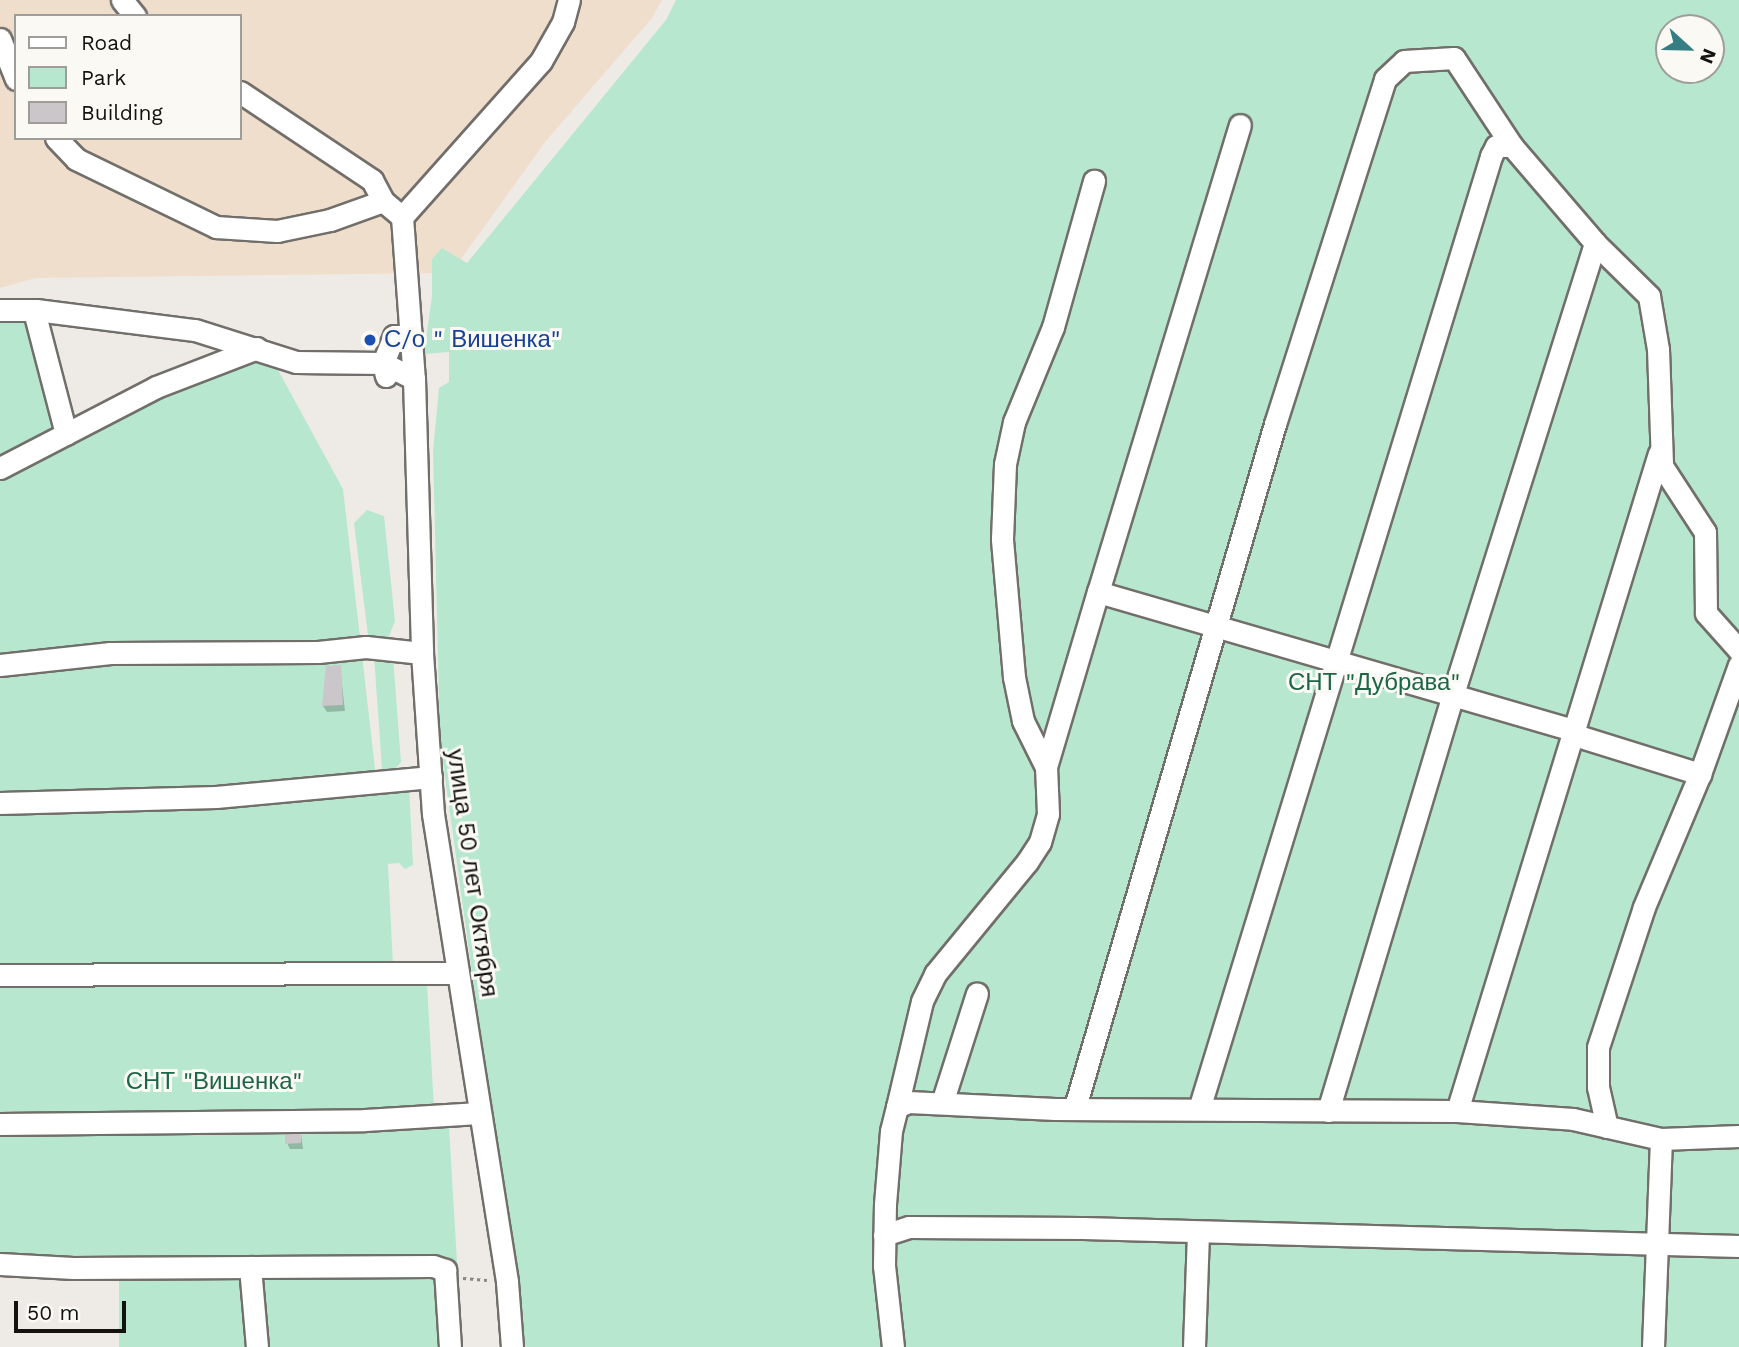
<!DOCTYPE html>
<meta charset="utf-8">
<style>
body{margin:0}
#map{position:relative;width:1739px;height:1347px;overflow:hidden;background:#eeebe7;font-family:"Work Sans",sans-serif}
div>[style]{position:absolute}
.industrial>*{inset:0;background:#f0decd}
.green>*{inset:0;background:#b7e7cf}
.shadow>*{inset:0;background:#0003}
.building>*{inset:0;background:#cac6ca}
.path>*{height:2.5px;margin-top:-1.25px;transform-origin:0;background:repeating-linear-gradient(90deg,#888582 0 3.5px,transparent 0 7px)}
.roads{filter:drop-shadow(2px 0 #726f6b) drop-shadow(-2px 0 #726f6b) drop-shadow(0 2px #726f6b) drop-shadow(0 -2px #726f6b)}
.minor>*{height:21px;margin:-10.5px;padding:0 10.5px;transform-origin:10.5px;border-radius:10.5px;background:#fff}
.dots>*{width:19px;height:19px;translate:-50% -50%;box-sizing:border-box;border:4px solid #fbf9f4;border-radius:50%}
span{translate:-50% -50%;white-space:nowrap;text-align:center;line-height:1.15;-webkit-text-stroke:6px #fbf9f4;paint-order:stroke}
.transit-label{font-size:24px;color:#164399}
.left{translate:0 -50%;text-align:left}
.park-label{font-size:24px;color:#1c6549}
.street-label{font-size:24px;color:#131210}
.legend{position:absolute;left:14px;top:14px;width:228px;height:126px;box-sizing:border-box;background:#fbf9f4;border:2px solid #9e9d99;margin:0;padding:9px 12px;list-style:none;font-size:21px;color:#131210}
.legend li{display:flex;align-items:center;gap:14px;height:35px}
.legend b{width:35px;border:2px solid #9e9d99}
.north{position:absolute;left:1655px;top:14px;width:70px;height:70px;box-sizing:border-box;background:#fbf9f4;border:2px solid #9e9d99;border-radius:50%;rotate:112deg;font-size:19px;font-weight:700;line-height:28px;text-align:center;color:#131210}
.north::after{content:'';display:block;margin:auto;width:24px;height:32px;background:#357e83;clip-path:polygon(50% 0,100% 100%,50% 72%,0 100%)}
.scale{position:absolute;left:14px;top:1301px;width:112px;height:32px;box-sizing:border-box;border:4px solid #131210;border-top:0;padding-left:9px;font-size:21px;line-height:24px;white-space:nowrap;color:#131210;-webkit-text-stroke:5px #fbf9f4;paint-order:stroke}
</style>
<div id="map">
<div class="industrial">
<i style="clip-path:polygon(evenodd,0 0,662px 0,652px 18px,546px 141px,451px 273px,36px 278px,0 288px,0 0,16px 16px,240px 16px,240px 138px,16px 138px,16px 16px)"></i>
</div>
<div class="green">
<i style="clip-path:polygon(evenodd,676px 0,1739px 0,1739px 1347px,524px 1347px,440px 741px,433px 451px,439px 388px,449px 382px,449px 352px,424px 354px,432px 296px,432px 259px,442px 248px,467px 263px,666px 20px,676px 0,1669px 28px,1711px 28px,1711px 70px,1669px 70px,1669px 28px)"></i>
<i style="clip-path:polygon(0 315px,42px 316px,72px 426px,257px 353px,272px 359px,343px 489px,377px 786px,409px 786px,413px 865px,405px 869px,399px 863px,388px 864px,393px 965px,426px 966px,434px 1109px,448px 1109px,462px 1347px,119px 1347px,119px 1274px,0 1270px)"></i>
<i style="clip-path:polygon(367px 510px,384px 516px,395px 621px,388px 639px,368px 635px,354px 523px)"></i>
<i style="clip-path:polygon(374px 656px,393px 657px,401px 762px,393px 772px,382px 769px)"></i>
</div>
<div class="shadow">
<i style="clip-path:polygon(340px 667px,345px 711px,327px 712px,323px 706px)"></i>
<i style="clip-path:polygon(300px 1127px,303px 1149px,290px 1149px,287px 1143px)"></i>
</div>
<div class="building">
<i style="clip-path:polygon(341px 665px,343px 705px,322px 706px,326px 666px)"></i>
<i style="clip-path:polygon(285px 1126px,301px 1126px,301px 1143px,285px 1144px)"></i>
</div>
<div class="path">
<i style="left:463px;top:1278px;width:24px;rotate:5deg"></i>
</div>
<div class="roads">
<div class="minor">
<i style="left:122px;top:0;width:21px;rotate:51deg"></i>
<i style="left:0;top:39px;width:43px;rotate:68.2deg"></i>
<i style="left:240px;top:92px;width:159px;rotate:33.7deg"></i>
<i style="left:372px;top:180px;width:24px;rotate:62deg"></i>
<i style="left:383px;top:201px;width:25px;rotate:40deg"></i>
<i style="left:402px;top:217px;width:162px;rotate:85.8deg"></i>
<i style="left:414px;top:379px;width:274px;rotate:88.3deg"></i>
<i style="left:422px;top:653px;width:161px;rotate:86.1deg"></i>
<i style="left:433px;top:814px;width:474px;rotate:81deg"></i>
<i style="left:507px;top:1282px;width:65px;rotate:85.6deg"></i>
<i style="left:56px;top:138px;width:29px;rotate:46deg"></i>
<i style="left:76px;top:159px;width:156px;rotate:25.9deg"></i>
<i style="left:216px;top:227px;width:61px;rotate:3.8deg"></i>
<i style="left:277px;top:231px;width:54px;rotate:-11.7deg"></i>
<i style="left:330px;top:220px;width:56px;rotate:-19.7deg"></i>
<i style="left:402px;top:217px;width:209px;rotate:-48.3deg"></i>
<i style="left:541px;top:61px;width:45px;rotate:-60.6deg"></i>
<i style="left:563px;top:22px;width:23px;rotate:-75deg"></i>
<i style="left:0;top:310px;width:36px"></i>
<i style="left:36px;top:310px;width:160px;rotate:7.2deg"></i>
<i style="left:195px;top:330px;width:106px;rotate:17.6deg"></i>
<i style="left:296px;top:362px;width:87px;rotate:0.7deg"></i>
<i style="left:383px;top:363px;width:35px;rotate:27deg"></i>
<i style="left:34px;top:311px;width:127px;rotate:75.4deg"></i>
<i style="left:386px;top:376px;width:13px;rotate:-103deg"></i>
<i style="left:383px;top:363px;width:29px;rotate:-68deg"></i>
<i style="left:394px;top:336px;width:11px"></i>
<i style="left:405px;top:336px;width:11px;rotate:49deg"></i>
<i style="left:0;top:468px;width:176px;rotate:-27.4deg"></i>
<i style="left:156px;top:387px;width:108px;rotate:-21.1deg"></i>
<i style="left:1098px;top:592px;width:488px;rotate:-73.1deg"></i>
<i style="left:0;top:665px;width:111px;rotate:-6.2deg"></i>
<i style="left:110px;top:653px;width:208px;rotate:-0.3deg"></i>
<i style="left:318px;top:652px;width:48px;rotate:-5.9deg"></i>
<i style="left:366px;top:647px;width:56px;rotate:6.1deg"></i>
<i style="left:1046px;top:767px;width:183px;rotate:-73.5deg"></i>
<i style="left:1098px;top:592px;width:494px;rotate:16.2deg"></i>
<i style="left:1572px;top:730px;width:11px;rotate:38deg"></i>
<i style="left:1581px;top:737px;width:125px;rotate:17.3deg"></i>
<i style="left:0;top:803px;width:216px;rotate:-1.6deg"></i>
<i style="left:216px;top:797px;width:216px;rotate:-5.3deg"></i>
<i style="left:0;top:975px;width:458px;rotate:-0.3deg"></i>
<i style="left:942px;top:1103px;width:115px;rotate:-72.3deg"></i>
<i style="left:897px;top:1107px;width:109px;rotate:-76.7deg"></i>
<i style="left:922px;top:1001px;width:30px;rotate:-64deg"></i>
<i style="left:935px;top:974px;width:145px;rotate:-50.6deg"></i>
<i style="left:1027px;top:862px;width:24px;rotate:-57deg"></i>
<i style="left:1040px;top:842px;width:29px;rotate:-74deg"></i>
<i style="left:1048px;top:814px;width:47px;rotate:-92.4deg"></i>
<i style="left:1046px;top:767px;width:51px;rotate:-116.6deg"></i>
<i style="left:1023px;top:721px;width:45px;rotate:-101.6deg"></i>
<i style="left:1014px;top:677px;width:139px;rotate:-95deg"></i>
<i style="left:1002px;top:539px;width:75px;rotate:-87.7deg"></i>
<i style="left:1005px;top:464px;width:43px;rotate:-77.9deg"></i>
<i style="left:1014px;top:422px;width:103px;rotate:-67.7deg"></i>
<i style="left:1053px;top:327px;width:152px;rotate:-74.3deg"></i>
<i style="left:1075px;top:1107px;width:712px;rotate:-73.68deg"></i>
<i style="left:1275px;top:424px;width:362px;rotate:-72.3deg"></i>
<i style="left:1385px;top:79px;width:26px;rotate:-43deg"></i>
<i style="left:1404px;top:61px;width:50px;rotate:-3.4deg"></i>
<i style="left:1454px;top:58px;width:105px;rotate:56.6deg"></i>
<i style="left:1512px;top:146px;width:128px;rotate:49.4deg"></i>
<i style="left:1595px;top:243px;width:76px;rotate:44.5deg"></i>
<i style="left:1649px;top:296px;width:54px;rotate:80.4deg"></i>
<i style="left:1658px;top:349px;width:117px;rotate:88deg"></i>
<i style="left:1662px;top:466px;width:79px;rotate:56.9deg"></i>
<i style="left:1705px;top:532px;width:81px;rotate:89.3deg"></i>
<i style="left:1706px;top:613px;width:50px;rotate:48.3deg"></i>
<i style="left:1199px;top:1109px;width:997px;rotate:-72.96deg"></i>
<i style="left:1491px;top:156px;width:11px;rotate:-63deg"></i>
<i style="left:1496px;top:146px;width:16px"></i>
<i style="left:1328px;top:1111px;width:432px;rotate:-73.3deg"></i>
<i style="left:1452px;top:697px;width:476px;rotate:-72.5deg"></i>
<i style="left:1457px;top:1111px;width:688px;rotate:-72.93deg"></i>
<i style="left:0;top:1124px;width:365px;rotate:-0.6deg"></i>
<i style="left:365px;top:1120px;width:114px;rotate:-3.5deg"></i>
<i style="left:1607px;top:1127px;width:41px;rotate:-102.7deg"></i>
<i style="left:1598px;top:1087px;width:40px;rotate:-90deg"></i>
<i style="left:1598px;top:1047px;width:147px;rotate:-71.8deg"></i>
<i style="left:1644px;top:907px;width:144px;rotate:-67.2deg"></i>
<i style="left:1700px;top:774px;width:116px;rotate:-70.3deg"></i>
<i style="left:884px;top:1235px;width:26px;rotate:-18deg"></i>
<i style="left:909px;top:1227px;width:174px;rotate:0.3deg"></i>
<i style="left:1083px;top:1228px;width:656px;rotate:1.57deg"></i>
<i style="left:0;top:1264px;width:73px;rotate:3.1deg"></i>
<i style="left:73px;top:1268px;width:360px;rotate:-0.3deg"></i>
<i style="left:433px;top:1266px;width:13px;rotate:18deg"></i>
<i style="left:445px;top:1270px;width:77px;rotate:86.3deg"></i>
<i style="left:250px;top:1267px;width:80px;rotate:85deg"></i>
<i style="left:893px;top:1347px;width:81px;rotate:-96.3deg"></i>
<i style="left:884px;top:1266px;width:62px;rotate:-89.1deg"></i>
<i style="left:885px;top:1204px;width:73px;rotate:-85.3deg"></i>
<i style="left:891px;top:1131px;width:25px;rotate:-76deg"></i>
<i style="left:897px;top:1107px;width:12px;rotate:-24deg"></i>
<i style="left:908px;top:1102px;width:147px;rotate:2.7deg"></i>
<i style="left:1055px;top:1109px;width:402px;rotate:0.3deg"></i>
<i style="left:1457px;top:1111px;width:116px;rotate:3.9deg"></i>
<i style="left:1573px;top:1119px;width:90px;rotate:12.8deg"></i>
<i style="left:1661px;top:1139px;width:78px;rotate:-2.2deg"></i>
<i style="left:1194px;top:1347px;width:115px;rotate:-88deg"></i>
<i style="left:1653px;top:1347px;width:208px;rotate:-87.8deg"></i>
</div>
</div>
<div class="dots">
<i style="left:370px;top:340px;background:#1a4fb4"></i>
</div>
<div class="transit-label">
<span class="left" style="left:384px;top:340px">С/о " Вишенка"</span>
</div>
<div class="park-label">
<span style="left:1374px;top:683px">СНТ "Дубрава"</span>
<span style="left:214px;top:1082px">СНТ "Вишенка"</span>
</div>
<div class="street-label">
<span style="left:472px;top:873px;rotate:82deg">улица 50 лет Октября</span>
</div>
<ul class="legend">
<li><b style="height:9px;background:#fff"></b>Road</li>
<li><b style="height:19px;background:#b7e7cf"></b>Park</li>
<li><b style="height:19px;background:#cac6ca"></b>Building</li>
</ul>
<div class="north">N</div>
<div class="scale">50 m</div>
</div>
